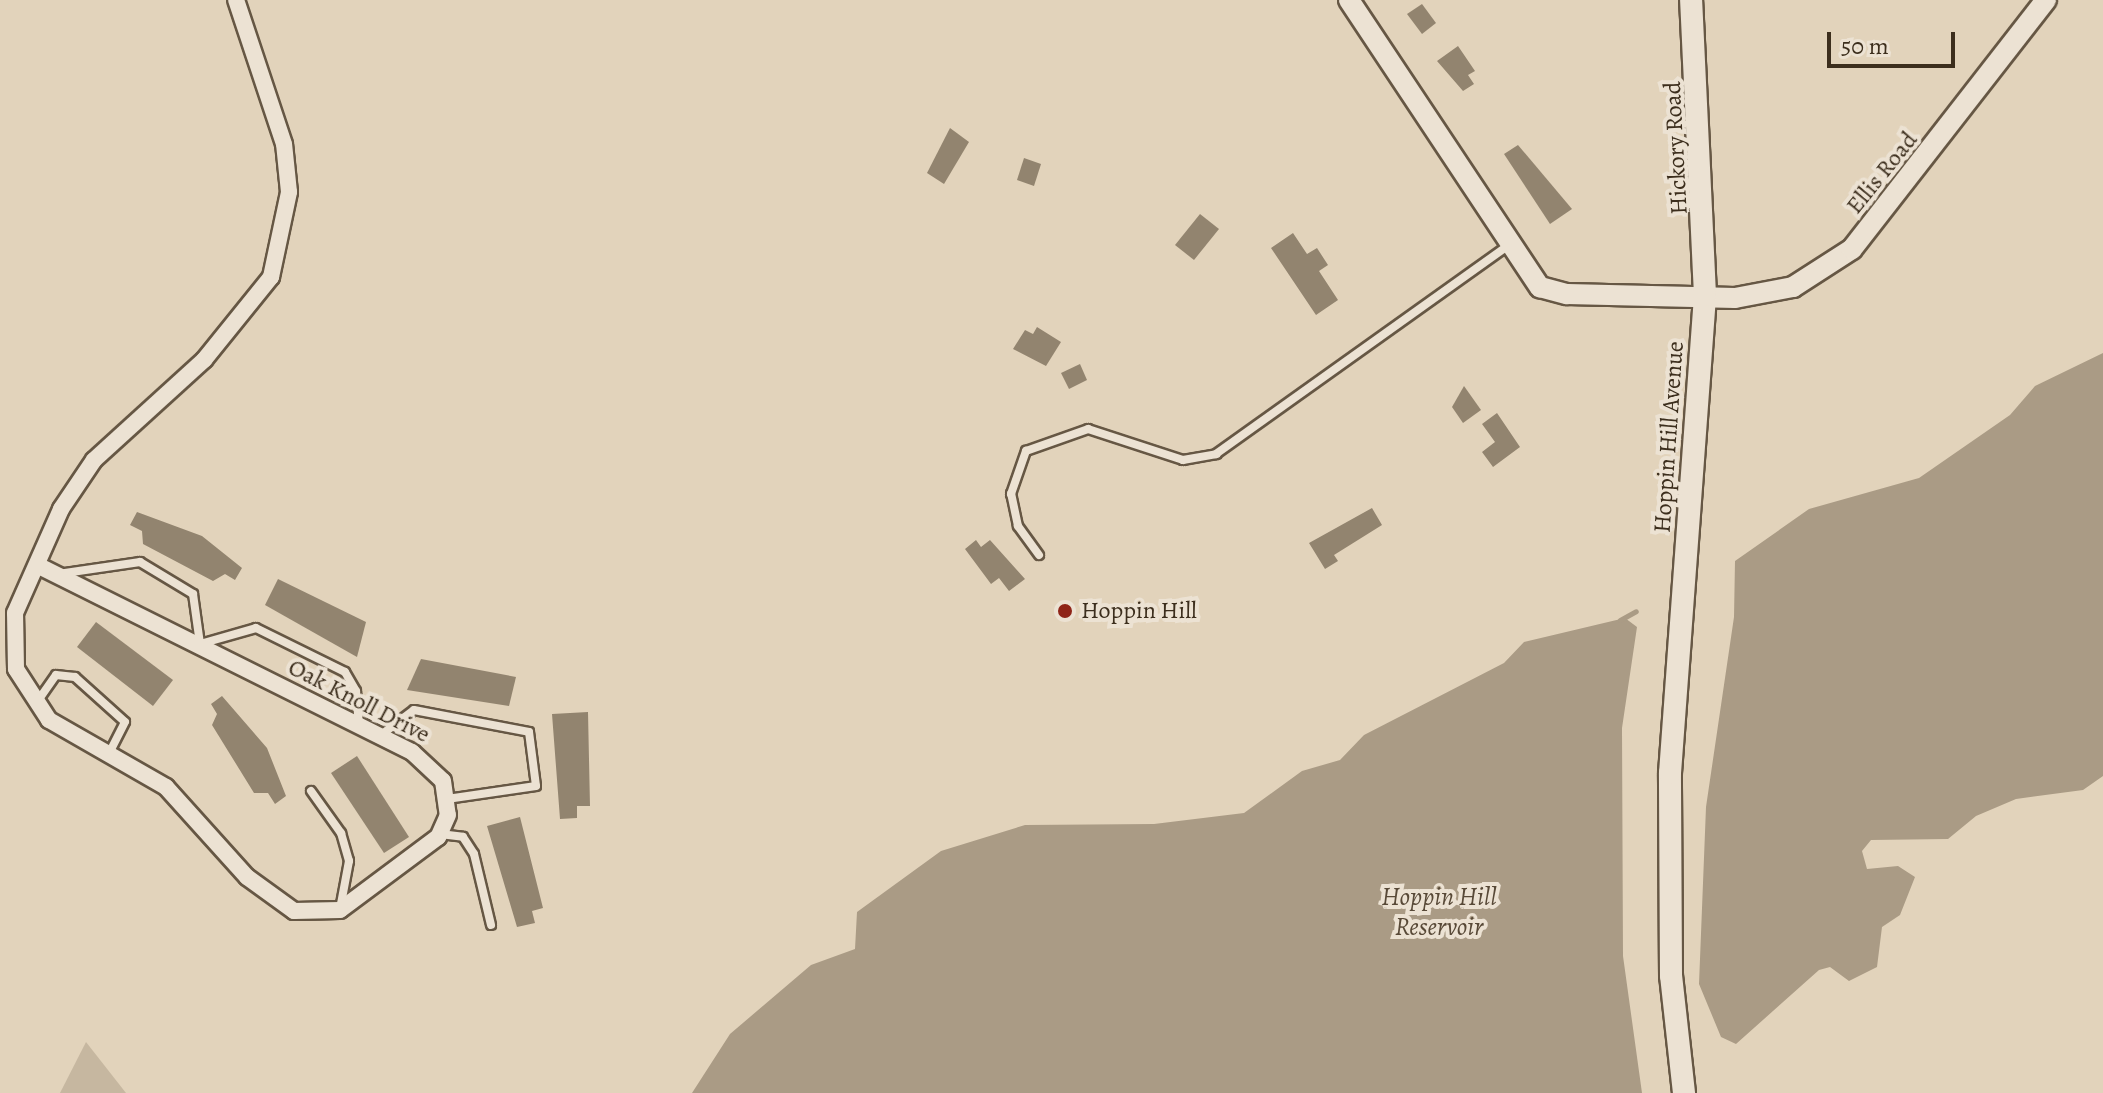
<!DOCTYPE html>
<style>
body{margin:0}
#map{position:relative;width:2103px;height:1093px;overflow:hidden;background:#e2d3bb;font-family:Alegreya,serif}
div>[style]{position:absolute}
.green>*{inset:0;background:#c6b7a0}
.water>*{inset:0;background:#aa9b85}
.stream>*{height:5px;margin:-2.5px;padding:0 2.5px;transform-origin:2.5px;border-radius:2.5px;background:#aa9b85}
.building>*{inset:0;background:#92846f}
.roads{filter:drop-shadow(2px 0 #665744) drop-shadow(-2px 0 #665744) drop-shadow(0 2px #665744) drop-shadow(0 -2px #665744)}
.service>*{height:8px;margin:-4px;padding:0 4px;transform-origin:4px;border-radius:4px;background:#ece2d3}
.minor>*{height:16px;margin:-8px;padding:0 8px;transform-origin:8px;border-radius:8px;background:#ece2d3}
.tertiary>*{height:20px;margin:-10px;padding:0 10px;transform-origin:10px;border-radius:10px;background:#ece2d3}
.secondary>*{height:22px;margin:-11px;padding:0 11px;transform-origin:11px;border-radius:11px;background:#ece2d3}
.dots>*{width:22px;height:22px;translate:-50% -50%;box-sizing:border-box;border:4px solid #ece2d3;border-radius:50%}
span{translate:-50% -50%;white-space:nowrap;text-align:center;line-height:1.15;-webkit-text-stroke:8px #ece2d3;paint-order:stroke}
.street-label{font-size:24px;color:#3c2e1d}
.poi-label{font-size:24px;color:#3c2e1d}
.left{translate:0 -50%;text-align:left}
.water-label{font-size:26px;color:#584937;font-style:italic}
.scale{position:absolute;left:1827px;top:32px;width:128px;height:36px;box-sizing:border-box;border:4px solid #3c2e1d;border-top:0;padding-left:10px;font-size:24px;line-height:28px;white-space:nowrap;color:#3c2e1d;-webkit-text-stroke:6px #ece2d3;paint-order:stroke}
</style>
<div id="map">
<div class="green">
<i style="clip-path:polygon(86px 1042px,126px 1093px,60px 1093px)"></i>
</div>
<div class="water">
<i style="clip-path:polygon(2103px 353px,2103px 776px,2083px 790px,2016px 799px,1976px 816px,1948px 839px,1871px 840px,1862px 851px,1867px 869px,1898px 866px,1915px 877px,1900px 915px,1882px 927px,1877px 967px,1849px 981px,1830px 967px,1819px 970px,1736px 1044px,1721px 1037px,1699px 984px,1706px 807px,1734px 617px,1735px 561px,1809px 509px,1919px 478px,2010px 415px,2035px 386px)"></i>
<i style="clip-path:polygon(1625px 618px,1637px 627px,1622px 728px,1623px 956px,1642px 1093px,692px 1093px,730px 1034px,811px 965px,855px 949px,857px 912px,941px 851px,1025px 825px,1154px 824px,1244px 813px,1302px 771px,1340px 760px,1364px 735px,1504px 663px,1524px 642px)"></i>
</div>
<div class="stream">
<i style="left:1620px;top:620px;width:18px;rotate:-29deg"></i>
</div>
<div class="building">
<i style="clip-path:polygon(1422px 4px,1436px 23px,1422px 34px,1407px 14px)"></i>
<i style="clip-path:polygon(1458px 46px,1475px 71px,1468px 75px,1474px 84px,1463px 91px,1437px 61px)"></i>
<i style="clip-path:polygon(950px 128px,969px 142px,944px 184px,927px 173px)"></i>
<i style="clip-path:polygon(1518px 145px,1572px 209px,1550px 224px,1504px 154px)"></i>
<i style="clip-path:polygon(1024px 158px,1041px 164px,1034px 186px,1017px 180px)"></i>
<i style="clip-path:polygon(1200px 214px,1219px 229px,1194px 260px,1175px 245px)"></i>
<i style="clip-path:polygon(1293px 233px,1307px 254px,1317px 248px,1328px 265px,1319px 271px,1338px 300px,1316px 315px,1271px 248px)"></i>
<i style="clip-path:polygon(1037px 327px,1061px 342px,1046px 366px,1013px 349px,1025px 330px,1033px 334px)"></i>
<i style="clip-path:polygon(1080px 364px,1087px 380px,1069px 389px,1061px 373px)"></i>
<i style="clip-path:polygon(1464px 386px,1481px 410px,1463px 423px,1452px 407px)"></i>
<i style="clip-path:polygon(1497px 413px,1520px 447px,1493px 467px,1482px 452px,1495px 442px,1482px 424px)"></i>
<i style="clip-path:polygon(1372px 508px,1382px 525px,1334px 555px,1338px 561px,1325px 569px,1309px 543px)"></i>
<i style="clip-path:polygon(137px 512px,202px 536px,242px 568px,235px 580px,225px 574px,213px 581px,143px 544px,142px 531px,130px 525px)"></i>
<i style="clip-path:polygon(976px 540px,981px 547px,990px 540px,1025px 579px,1009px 591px,999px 578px,991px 584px,965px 549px)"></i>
<i style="clip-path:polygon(278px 579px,366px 622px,357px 657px,265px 605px)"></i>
<i style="clip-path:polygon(96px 622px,173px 680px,153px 706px,77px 647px)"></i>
<i style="clip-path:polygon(421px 659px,516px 677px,509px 706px,407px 690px)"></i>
<i style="clip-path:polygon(222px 696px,267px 748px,286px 796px,275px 804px,268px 793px,254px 793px,212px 725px,217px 714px,211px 704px)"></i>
<i style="clip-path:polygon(588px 712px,590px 806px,577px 806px,577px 818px,560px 819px,552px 714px)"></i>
<i style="clip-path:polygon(357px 756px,409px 837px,384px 853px,331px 773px)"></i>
<i style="clip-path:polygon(520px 817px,543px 908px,532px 911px,535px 923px,517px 927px,487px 826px)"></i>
</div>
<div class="roads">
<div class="service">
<i style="left:1039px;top:555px;width:36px;rotate:-126deg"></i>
<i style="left:1018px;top:526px;width:33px;rotate:-102deg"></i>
<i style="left:1011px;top:494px;width:46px;rotate:-70.8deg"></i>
<i style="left:1026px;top:451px;width:66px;rotate:-19.5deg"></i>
<i style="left:1088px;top:429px;width:100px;rotate:18.1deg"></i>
<i style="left:1183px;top:460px;width:34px;rotate:-10deg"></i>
<i style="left:1216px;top:454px;width:361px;rotate:-35.5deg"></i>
<i style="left:58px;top:574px;width:83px;rotate:-8.3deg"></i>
<i style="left:140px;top:562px;width:62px;rotate:31.1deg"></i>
<i style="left:193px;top:594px;width:50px;rotate:82deg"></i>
<i style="left:200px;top:644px;width:58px;rotate:-15.9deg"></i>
<i style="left:256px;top:628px;width:99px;rotate:26.3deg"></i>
<i style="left:345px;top:672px;width:22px;rotate:60deg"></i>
<i style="left:356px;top:691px;width:33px;rotate:85deg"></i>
<i style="left:37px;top:702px;width:33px;rotate:-55deg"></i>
<i style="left:56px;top:675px;width:19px;rotate:6deg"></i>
<i style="left:75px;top:677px;width:67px;rotate:42deg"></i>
<i style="left:125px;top:722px;width:37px;rotate:117deg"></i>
<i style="left:381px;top:735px;width:41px;rotate:-37.1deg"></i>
<i style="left:414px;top:710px;width:117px;rotate:10.8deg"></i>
<i style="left:529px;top:732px;width:54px;rotate:82.6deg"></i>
<i style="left:536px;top:786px;width:90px;rotate:171.7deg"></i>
<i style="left:311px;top:791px;width:52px;rotate:54.5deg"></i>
<i style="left:341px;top:833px;width:29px;rotate:74deg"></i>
<i style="left:349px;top:861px;width:49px;rotate:100.6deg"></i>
<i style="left:440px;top:834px;width:23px;rotate:7deg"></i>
<i style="left:463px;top:837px;width:20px;rotate:57deg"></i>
<i style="left:474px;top:854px;width:73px;rotate:76.5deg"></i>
</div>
<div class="minor">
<i style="left:39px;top:566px;width:417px;rotate:26.5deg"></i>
<i style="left:412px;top:752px;width:42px;rotate:43.1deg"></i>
<i style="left:443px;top:781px;width:34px;rotate:82deg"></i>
<i style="left:448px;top:815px;width:24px;rotate:114deg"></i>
<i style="left:438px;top:837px;width:122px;rotate:143.3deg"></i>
<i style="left:340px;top:910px;width:46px;rotate:178.8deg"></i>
<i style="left:294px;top:911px;width:58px;rotate:-144.1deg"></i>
<i style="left:247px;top:877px;width:121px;rotate:-132deg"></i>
<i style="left:166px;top:787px;width:135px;rotate:-150.2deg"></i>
<i style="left:49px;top:720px;width:61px;rotate:-122.9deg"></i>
<i style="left:16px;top:669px;width:56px;rotate:-91deg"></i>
<i style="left:15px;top:613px;width:114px;rotate:-66.1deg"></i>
<i style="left:61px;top:509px;width:59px;rotate:-56deg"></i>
<i style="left:94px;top:460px;width:149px;rotate:-42.3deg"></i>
<i style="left:204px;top:360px;width:107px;rotate:-51.1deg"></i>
<i style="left:271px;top:277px;width:87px;rotate:-78deg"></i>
<i style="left:289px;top:192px;width:48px;rotate:-95.9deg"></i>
<i style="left:284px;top:144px;width:152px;rotate:-108.4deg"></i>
</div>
<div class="tertiary">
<i style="left:1349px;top:0;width:345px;rotate:56.4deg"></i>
<i style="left:1540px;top:287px;width:28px;rotate:15deg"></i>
<i style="left:1567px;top:294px;width:168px;rotate:1.4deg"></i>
<i style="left:1735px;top:298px;width:59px;rotate:-10.7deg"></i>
<i style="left:1793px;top:287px;width:70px;rotate:-32.8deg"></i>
<i style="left:1852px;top:249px;width:316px;rotate:-52.1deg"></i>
</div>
<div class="secondary">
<i style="left:1684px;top:1093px;width:118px;rotate:-96.3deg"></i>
<i style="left:1671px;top:976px;width:203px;rotate:-90.3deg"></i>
<i style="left:1670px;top:773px;width:479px;rotate:-85.8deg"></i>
<i style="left:1705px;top:295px;width:295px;rotate:-92.7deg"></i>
</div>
</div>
<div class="dots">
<i style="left:1065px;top:611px;background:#8f2418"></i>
</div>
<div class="street-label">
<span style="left:1676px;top:148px;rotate:-93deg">Hickory Road</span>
<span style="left:1882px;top:173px;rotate:-51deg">Ellis Road</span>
<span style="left:1669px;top:437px;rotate:-86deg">Hoppin Hill Avenue</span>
<span style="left:359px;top:701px;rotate:27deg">Oak Knoll Drive</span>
</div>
<div class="poi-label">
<span class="left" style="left:1081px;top:611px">Hoppin Hill</span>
</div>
<div class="water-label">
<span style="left:1439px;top:912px">Hoppin Hill<br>Reservoir</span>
</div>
<div class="scale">50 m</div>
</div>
